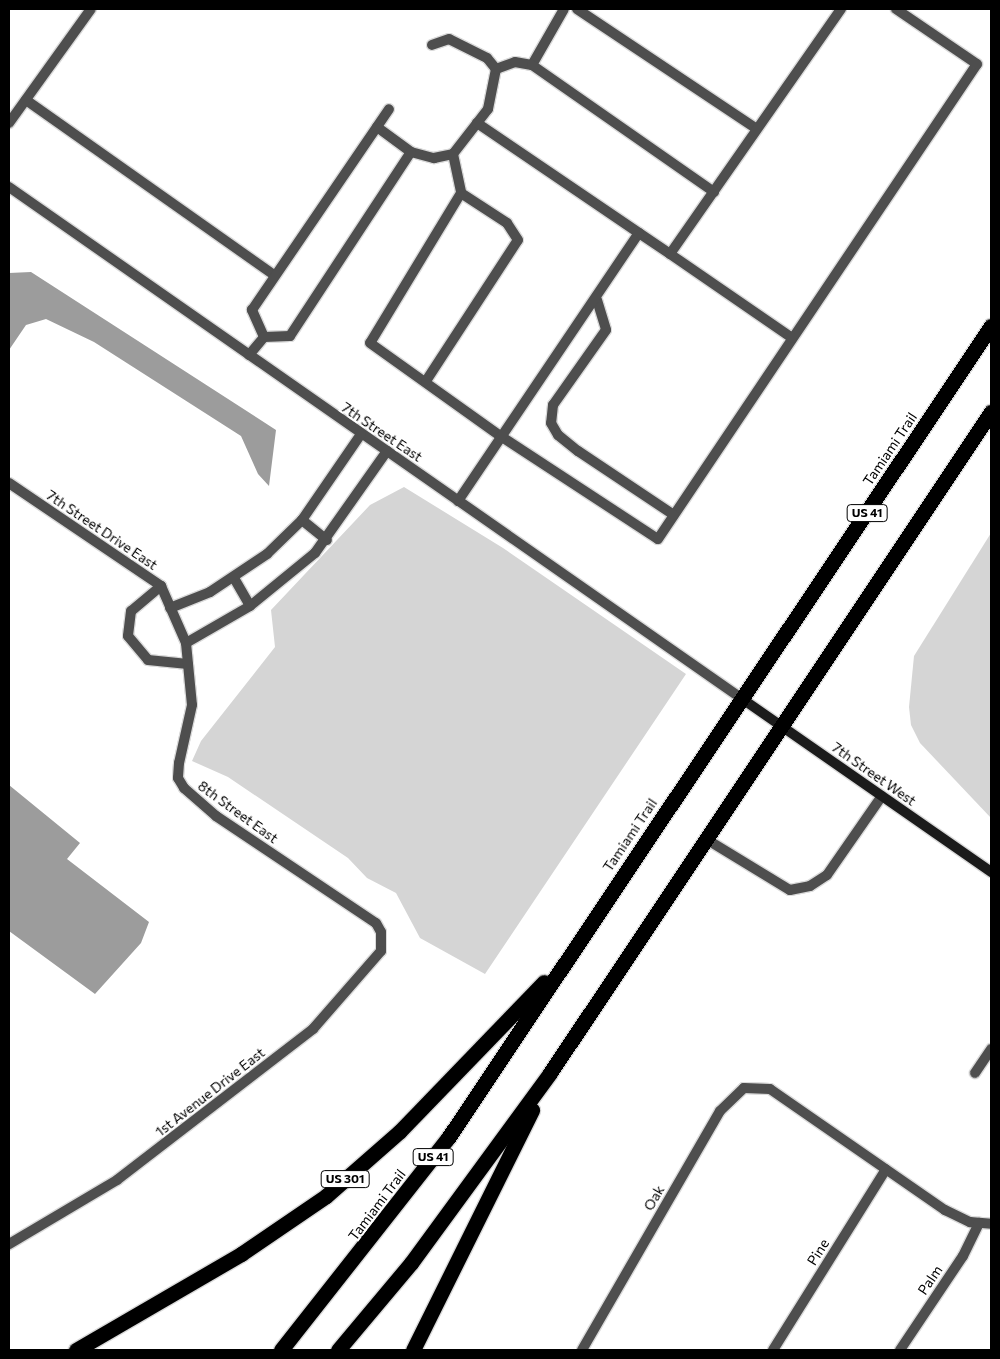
<!DOCTYPE html>
<style>
body{margin:0}
#map{position:relative;width:1000px;height:1359px;overflow:hidden;background:#fff;font-family:Commissioner,sans-serif}
div>[style]{position:absolute}
.green>*{inset:0;background:#d5d5d5}
.water>*{inset:0;background:#9c9c9c}
.roads{filter:drop-shadow(1px 0 #dbdbdb) drop-shadow(-1px 0 #dbdbdb) drop-shadow(0 1px #dbdbdb) drop-shadow(0 -1px #dbdbdb)}
.lane>*{height:10px;margin:-5px;padding:0 5px;transform-origin:5px;border-radius:5px;background:#4e4e4e}
.street>*{height:10px;margin:-5px;padding:0 5px;transform-origin:5px;border-radius:5px;background:#4e4e4e}
.secondary>*{height:10px;margin:-5px;padding:0 5px;transform-origin:5px;border-radius:5px;background:#1b1b1b}
.highway>*{height:15px;margin:-7.5px;padding:0 7.5px;transform-origin:7.5px;border-radius:7.5px;background:#000}
span{translate:-50% -50%;white-space:nowrap;text-align:center;line-height:1.15;-webkit-text-stroke:4px #fff;paint-order:stroke}
.shield-label span{padding:1px 4px;background:#fff;border:1px solid;border-radius:4px;-webkit-text-stroke-width:0}
.shield-label{font-size:12px;color:#000;font-weight:700}
.street-label{font-size:14px;color:#000}
.frame{position:absolute;inset:0;border:10px solid #000;pointer-events:none}
</style>
<div id="map">
<div class="green">
<i style="clip-path:polygon(404px 487px,503px 548px,686px 674px,485px 974px,420px 938px,396px 893px,367px 878px,348px 858px,228px 777px,192px 761px,201px 741px,275px 647px,271px 610px,370px 505px)"></i>
<i style="clip-path:polygon(991px 533px,991px 818px,920px 743px,911px 725px,909px 707px,914px 656px)"></i>
</div>
<div class="water">
<i style="clip-path:polygon(31px 272px,276px 430px,269px 486px,258px 474px,241px 436px,94px 342px,46px 319px,26px 325px,9px 350px,9px 273px)"></i>
<i style="clip-path:polygon(9px 785px,80px 843px,67px 859px,149px 922px,141px 943px,95px 994px,9px 931px)"></i>
</div>
<div class="roads">
<div class="lane">
<i style="left:577px;top:9px;width:216px;rotate:33.7deg"></i>
<i style="left:532px;top:65px;width:64px;rotate:-60.3deg"></i>
<i style="left:496px;top:69px;width:20px;rotate:-20deg"></i>
<i style="left:515px;top:62px;width:17px;rotate:10deg"></i>
<i style="left:532px;top:65px;width:222px;rotate:34.9deg"></i>
<i style="left:26px;top:100px;width:302px;rotate:35.2deg"></i>
<i style="left:9px;top:123px;width:140px;rotate:-54.3deg"></i>
<i style="left:377px;top:127px;width:42px;rotate:36.3deg"></i>
<i style="left:411px;top:152px;width:24px;rotate:15deg"></i>
<i style="left:434px;top:158px;width:19px;rotate:-12deg"></i>
<i style="left:453px;top:154px;width:57px;rotate:-52.1deg"></i>
<i style="left:488px;top:109px;width:41px;rotate:-78.7deg"></i>
<i style="left:496px;top:69px;width:14px;rotate:-129deg"></i>
<i style="left:487px;top:58px;width:42px;rotate:-153.4deg"></i>
<i style="left:449px;top:39px;width:18px;rotate:161deg"></i>
<i style="left:453px;top:154px;width:40px;rotate:78deg"></i>
<i style="left:461px;top:193px;width:175px;rotate:121.2deg"></i>
<i style="left:370px;top:343px;width:162px;rotate:35.5deg"></i>
<i style="left:502px;top:437px;width:186px;rotate:33.2deg"></i>
<i style="left:658px;top:539px;width:572px;rotate:-56.12deg"></i>
<i style="left:977px;top:64px;width:98px;rotate:-145.8deg"></i>
<i style="left:639px;top:233px;width:37px;rotate:34deg"></i>
<i style="left:670px;top:254px;width:299px;rotate:-55.1deg"></i>
<i style="left:670px;top:254px;width:148px;rotate:34.5deg"></i>
<i style="left:597px;top:300px;width:31px;rotate:73deg"></i>
<i style="left:606px;top:330px;width:92px;rotate:125.2deg"></i>
<i style="left:553px;top:405px;width:18px;rotate:96deg"></i>
<i style="left:551px;top:423px;width:14px;rotate:60deg"></i>
<i style="left:558px;top:435px;width:26px;rotate:39deg"></i>
<i style="left:578px;top:451px;width:115px;rotate:33.7deg"></i>
<i style="left:264px;top:337px;width:30px;rotate:-114deg"></i>
<i style="left:252px;top:310px;width:243px;rotate:-55.7deg"></i>
<i style="left:249px;top:355px;width:23px;rotate:-50deg"></i>
<i style="left:264px;top:337px;width:26px;rotate:-2deg"></i>
<i style="left:290px;top:336px;width:220px;rotate:-56.7deg"></i>
<i style="left:426px;top:381px;width:168px;rotate:-56.9deg"></i>
<i style="left:518px;top:240px;width:20px;rotate:-123deg"></i>
<i style="left:507px;top:223px;width:55px;rotate:-146.9deg"></i>
<i style="left:458px;top:501px;width:323px;rotate:-56deg"></i>
<i style="left:639px;top:233px;width:196px;rotate:-145.8deg"></i>
<i style="left:161px;top:586px;width:39px;rotate:140deg"></i>
<i style="left:131px;top:611px;width:25px;rotate:97deg"></i>
<i style="left:128px;top:636px;width:31px;rotate:50deg"></i>
<i style="left:148px;top:660px;width:40px;rotate:5.7deg"></i>
<i style="left:706px;top:839px;width:98px;rotate:31.3deg"></i>
<i style="left:790px;top:890px;width:20px;rotate:-11deg"></i>
<i style="left:810px;top:886px;width:20px;rotate:-33deg"></i>
<i style="left:827px;top:875px;width:96px;rotate:-55.2deg"></i>
<i style="left:975px;top:1073px;width:29px;rotate:-56deg"></i>
<i style="left:582px;top:1350px;width:276px;rotate:-60deg"></i>
<i style="left:720px;top:1111px;width:33px;rotate:-44deg"></i>
<i style="left:744px;top:1088px;width:26px;rotate:2deg"></i>
<i style="left:770px;top:1089px;width:213px;rotate:34.7deg"></i>
<i style="left:945px;top:1210px;width:28px;rotate:26deg"></i>
<i style="left:970px;top:1222px;width:21px;rotate:5deg"></i>
<i style="left:773px;top:1350px;width:213px;rotate:-58deg"></i>
<i style="left:900px;top:1350px;width:113px;rotate:-56.2deg"></i>
<i style="left:963px;top:1256px;width:37px;rotate:-64deg"></i>
</div>
<div class="street">
<i style="left:9px;top:187px;width:893px;rotate:34.92deg"></i>
<i style="left:9px;top:483px;width:184px;rotate:34.1deg"></i>
<i style="left:161px;top:586px;width:62px;rotate:66.3deg"></i>
<i style="left:186px;top:643px;width:62px;rotate:84.5deg"></i>
<i style="left:192px;top:705px;width:59px;rotate:102.6deg"></i>
<i style="left:179px;top:763px;width:15px;rotate:94deg"></i>
<i style="left:178px;top:778px;width:12px;rotate:59deg"></i>
<i style="left:184px;top:788px;width:43px;rotate:41.2deg"></i>
<i style="left:216px;top:816px;width:192px;rotate:33.8deg"></i>
<i style="left:376px;top:923px;width:10px;rotate:61deg"></i>
<i style="left:381px;top:932px;width:19px;rotate:90deg"></i>
<i style="left:381px;top:951px;width:103px;rotate:131.1deg"></i>
<i style="left:313px;top:1029px;width:247px;rotate:142.4deg"></i>
<i style="left:117px;top:1180px;width:126px;rotate:149.3deg"></i>
<i style="left:302px;top:520px;width:32px;rotate:39deg"></i>
<i style="left:234px;top:578px;width:32px;rotate:60deg"></i>
<i style="left:170px;top:608px;width:43px;rotate:-21.8deg"></i>
<i style="left:210px;top:592px;width:69px;rotate:-33.7deg"></i>
<i style="left:267px;top:554px;width:49px;rotate:-44.2deg"></i>
<i style="left:302px;top:520px;width:104px;rotate:-55.5deg"></i>
<i style="left:186px;top:643px;width:74px;rotate:-30deg"></i>
<i style="left:250px;top:606px;width:84px;rotate:-39.2deg"></i>
<i style="left:315px;top:553px;width:125px;rotate:-54.8deg"></i>
</div>
<div class="secondary">
<i style="left:741px;top:698px;width:305px;rotate:34.8deg"></i>
</div>
<div class="highway">
<i style="left:76px;top:1350px;width:191px;rotate:-30.2deg"></i>
<i style="left:241px;top:1254px;width:103px;rotate:-34.3deg"></i>
<i style="left:326px;top:1196px;width:98px;rotate:-41.3deg"></i>
<i style="left:400px;top:1131px;width:207px;rotate:-46deg"></i>
<i style="left:281px;top:1350px;width:270px;rotate:-51.8deg"></i>
<i style="left:448px;top:1138px;width:977px;rotate:-56.23deg"></i>
<i style="left:338px;top:1350px;width:114px;rotate:-50deg"></i>
<i style="left:411px;top:1263px;width:235px;rotate:-53.8deg"></i>
<i style="left:550px;top:1073px;width:795px;rotate:-56.29deg"></i>
<i style="left:413px;top:1350px;width:268px;rotate:-63.6deg"></i>
</div>
</div>
<div class="shield-label">
<span style="left:867px;top:513px">US 41</span>
<span style="left:433px;top:1157px">US 41</span>
<span style="left:345px;top:1179px">US 301</span>
</div>
<div class="street-label">
<span style="left:382px;top:432px;rotate:34deg">7th Street East</span>
<span style="left:890px;top:449px;rotate:-56deg">Tamiami Trail</span>
<span style="left:102px;top:530px;rotate:34deg">7th Street Drive East</span>
<span style="left:874px;top:774px;rotate:35deg">7th Street West</span>
<span style="left:238px;top:812px;rotate:36deg">8th Street East</span>
<span style="left:630px;top:835px;rotate:-56deg">Tamiami Trail</span>
<span style="left:210px;top:1092px;rotate:-38deg">1st Avenue Drive East</span>
<span style="left:654px;top:1198px;rotate:-60deg">Oak</span>
<span style="left:377px;top:1205px;rotate:-53deg">Tamiami Trail</span>
<span style="left:818px;top:1252px;rotate:-58deg">Pine</span>
<span style="left:930px;top:1280px;rotate:-56deg">Palm</span>
</div>
<div class="frame"></div>
</div>
